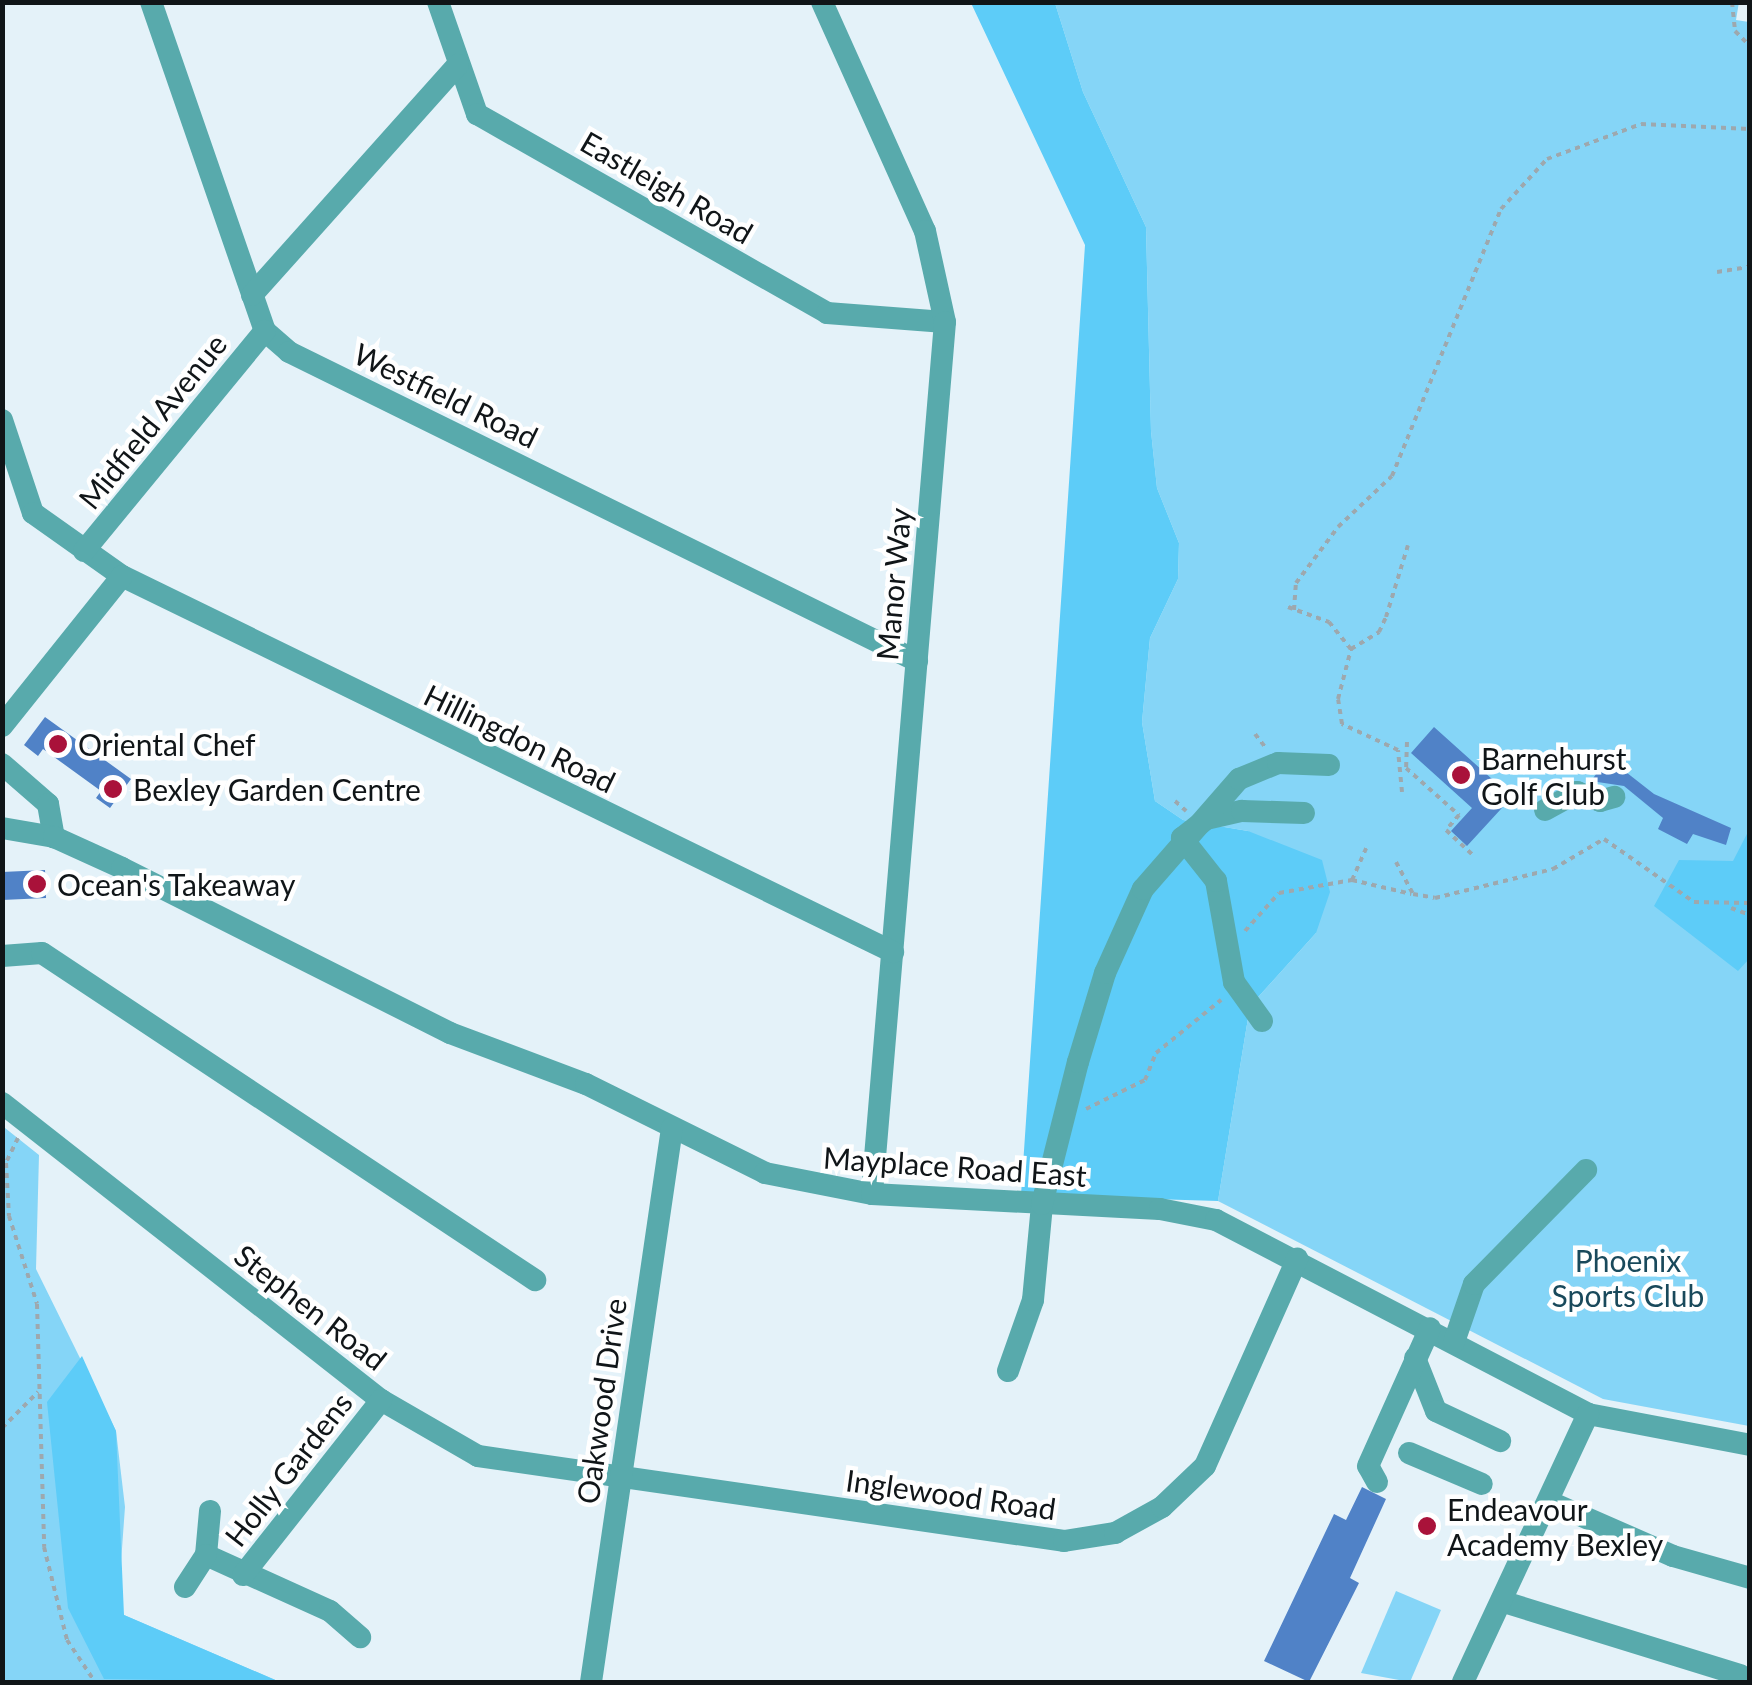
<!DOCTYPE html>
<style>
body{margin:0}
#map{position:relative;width:1752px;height:1685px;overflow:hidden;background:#e4f2f9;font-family:Lato,sans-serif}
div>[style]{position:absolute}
.green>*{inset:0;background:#85d5f7}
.forest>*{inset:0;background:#5dccf8}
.building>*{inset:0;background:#5082c7}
.path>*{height:4px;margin-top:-2px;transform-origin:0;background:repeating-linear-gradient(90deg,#9da8ae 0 5px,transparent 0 10px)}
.minor>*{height:22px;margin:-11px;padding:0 11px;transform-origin:11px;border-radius:11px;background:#58aaac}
.dots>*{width:28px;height:28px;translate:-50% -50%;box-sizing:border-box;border:5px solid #fff;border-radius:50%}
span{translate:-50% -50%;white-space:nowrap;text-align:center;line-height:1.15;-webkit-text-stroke:9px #fff;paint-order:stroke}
.street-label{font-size:30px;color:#101518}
.poi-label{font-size:30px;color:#101518}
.left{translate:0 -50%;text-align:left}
.park-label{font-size:30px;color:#19495b}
.frame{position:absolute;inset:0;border:5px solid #101518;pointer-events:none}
</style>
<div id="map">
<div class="green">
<i style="clip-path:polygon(1739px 2px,1736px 20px,1749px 22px,1749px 1426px,1603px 1399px,1218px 1201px,1250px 1006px,1316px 933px,1248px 831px,1183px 820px,1155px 801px,1142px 722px,1150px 638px,1178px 579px,1179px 543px,1157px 488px,1151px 431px,1146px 227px,1083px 92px,1055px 3px)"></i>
<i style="clip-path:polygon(5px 1128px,39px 1155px,36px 1269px,116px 1431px,125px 1507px,118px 1604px,124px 1615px,280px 1682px,3px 1682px)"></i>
<i style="clip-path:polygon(1396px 1591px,1441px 1610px,1410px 1682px,1361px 1673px)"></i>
</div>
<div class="forest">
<i style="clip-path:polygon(971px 3px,1055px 3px,1083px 92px,1146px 227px,1151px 431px,1157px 488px,1179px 543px,1178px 579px,1150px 638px,1142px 722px,1155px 801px,1183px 820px,1248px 831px,1322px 860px,1330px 892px,1316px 933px,1250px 1006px,1218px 1201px,1021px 1195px,1085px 245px)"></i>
<i style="clip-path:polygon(1749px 830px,1749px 959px,1738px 971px,1654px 906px,1679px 860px,1733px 861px)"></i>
<i style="clip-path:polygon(82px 1356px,116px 1431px,124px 1615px,280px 1682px,104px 1679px,68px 1608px,47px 1402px)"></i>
</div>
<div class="building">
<i style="clip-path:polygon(45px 717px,131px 779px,110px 808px,96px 798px,101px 791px,43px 749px,38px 756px,24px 745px)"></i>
<i style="clip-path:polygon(1434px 727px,1512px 797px,1467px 846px,1451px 831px,1472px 808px,1411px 753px)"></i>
<i style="clip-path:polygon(1608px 758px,1654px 794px,1731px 828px,1726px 845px,1693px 834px,1687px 844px,1658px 829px,1663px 818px,1624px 786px,1591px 781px)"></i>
<i style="clip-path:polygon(45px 870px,46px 898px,2px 900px,2px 872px)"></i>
<i style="clip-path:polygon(1362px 1487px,1386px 1499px,1350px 1578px,1359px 1583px,1309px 1682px,1264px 1661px,1334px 1514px,1346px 1520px)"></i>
</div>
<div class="path">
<i style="left:1732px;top:2px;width:29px;rotate:84deg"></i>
<i style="left:1735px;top:31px;width:21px;rotate:45deg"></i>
<i style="left:1717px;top:272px;width:33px;rotate:-9deg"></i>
<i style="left:1288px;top:607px;width:44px;rotate:20.1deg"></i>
<i style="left:1329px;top:622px;width:35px;rotate:51deg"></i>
<i style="left:1294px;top:610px;width:27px;rotate:-86deg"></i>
<i style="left:1296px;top:583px;width:70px;rotate:-53.1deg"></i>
<i style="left:1338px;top:527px;width:74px;rotate:-43.4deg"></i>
<i style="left:1392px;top:476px;width:288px;rotate:-67.8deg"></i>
<i style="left:1501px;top:209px;width:68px;rotate:-47.4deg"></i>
<i style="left:1547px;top:159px;width:100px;rotate:-20.4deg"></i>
<i style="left:1641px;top:124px;width:109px;rotate:2.6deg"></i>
<i style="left:1255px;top:734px;width:16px;rotate:52deg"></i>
<i style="left:1407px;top:742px;width:26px;rotate:92deg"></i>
<i style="left:1406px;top:768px;width:71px;rotate:41.6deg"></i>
<i style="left:1459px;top:815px;width:20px;rotate:131deg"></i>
<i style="left:1446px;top:830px;width:37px;rotate:43deg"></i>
<i style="left:1402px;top:792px;width:42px;rotate:-95.4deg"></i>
<i style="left:1398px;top:750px;width:62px;rotate:-155.1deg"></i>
<i style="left:1342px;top:724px;width:25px;rotate:-99deg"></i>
<i style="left:1338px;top:699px;width:52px;rotate:-75.4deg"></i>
<i style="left:1351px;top:649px;width:33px;rotate:-31deg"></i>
<i style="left:1379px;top:632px;width:17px;rotate:-65deg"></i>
<i style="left:1386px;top:617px;width:75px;rotate:-73deg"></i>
<i style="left:1175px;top:801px;width:15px;rotate:42deg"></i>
<i style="left:1396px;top:862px;width:36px;rotate:62deg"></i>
<i style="left:1413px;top:894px;width:22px;rotate:10deg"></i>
<i style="left:1435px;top:898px;width:122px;rotate:-13.8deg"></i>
<i style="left:1553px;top:869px;width:59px;rotate:-30.5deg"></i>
<i style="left:1604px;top:839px;width:110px;rotate:35deg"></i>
<i style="left:1694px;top:902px;width:56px;rotate:1deg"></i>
<i style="left:1352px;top:880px;width:61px;rotate:13.3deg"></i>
<i style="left:1731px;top:908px;width:20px;rotate:20deg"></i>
<i style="left:1245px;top:931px;width:51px;rotate:-48.2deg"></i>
<i style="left:1279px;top:893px;width:74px;rotate:-10.1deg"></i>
<i style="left:1352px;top:880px;width:35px;rotate:-66deg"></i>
<i style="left:1086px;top:1109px;width:66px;rotate:-26.2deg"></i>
<i style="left:1145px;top:1080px;width:29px;rotate:-68deg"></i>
<i style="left:1156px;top:1053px;width:84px;rotate:-39.2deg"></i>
<i style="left:18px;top:1138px;width:28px;rotate:116deg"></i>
<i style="left:6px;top:1163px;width:53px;rotate:86.8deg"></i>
<i style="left:9px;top:1216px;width:92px;rotate:72.3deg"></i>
<i style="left:37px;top:1304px;width:243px;rotate:88.3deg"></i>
<i style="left:44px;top:1547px;width:96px;rotate:76.1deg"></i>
<i style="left:67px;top:1640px;width:50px;rotate:56.3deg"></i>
<i style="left:2px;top:1428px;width:51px;rotate:-45deg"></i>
</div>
<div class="minor">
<i style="left:151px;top:2px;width:348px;rotate:70.9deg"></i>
<i style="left:265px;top:331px;width:32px;rotate:41deg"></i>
<i style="left:289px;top:352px;width:700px;rotate:26.2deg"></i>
<i style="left:438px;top:2px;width:119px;rotate:70.8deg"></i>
<i style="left:477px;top:114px;width:403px;rotate:29.6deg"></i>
<i style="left:827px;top:313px;width:118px;rotate:4.4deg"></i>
<i style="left:822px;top:2px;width:251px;rotate:65.8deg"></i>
<i style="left:925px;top:231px;width:93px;rotate:77.6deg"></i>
<i style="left:945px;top:322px;width:875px;rotate:94.79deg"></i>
<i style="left:252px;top:295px;width:309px;rotate:-48.2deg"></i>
<i style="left:2px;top:420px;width:98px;rotate:71.6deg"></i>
<i style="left:33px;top:513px;width:109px;rotate:35.3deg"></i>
<i style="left:122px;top:576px;width:858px;rotate:26deg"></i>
<i style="left:84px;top:551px;width:285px;rotate:-50.6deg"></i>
<i style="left:2px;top:726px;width:192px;rotate:-51.3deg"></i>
<i style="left:2px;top:764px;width:61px;rotate:41deg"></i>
<i style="left:48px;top:804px;width:34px;rotate:80deg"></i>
<i style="left:1545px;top:810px;width:37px;rotate:-29deg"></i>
<i style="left:1577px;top:792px;width:25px;rotate:21deg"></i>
<i style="left:1600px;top:801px;width:15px;rotate:-16deg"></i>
<i style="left:2px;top:828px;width:53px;rotate:9.8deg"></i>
<i style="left:54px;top:837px;width:75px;rotate:24.5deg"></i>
<i style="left:122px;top:868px;width:367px;rotate:26.7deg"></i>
<i style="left:450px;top:1033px;width:145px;rotate:20.6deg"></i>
<i style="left:586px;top:1084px;width:200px;rotate:26.4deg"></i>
<i style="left:765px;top:1173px;width:109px;rotate:11.1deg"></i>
<i style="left:872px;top:1194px;width:288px;rotate:3deg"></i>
<i style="left:1160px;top:1209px;width:57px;rotate:11.1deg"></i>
<i style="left:1216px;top:1220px;width:420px;rotate:27.5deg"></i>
<i style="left:1588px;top:1414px;width:165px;rotate:10.8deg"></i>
<i style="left:2px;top:956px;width:40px;rotate:-4.3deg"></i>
<i style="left:42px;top:953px;width:592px;rotate:33.56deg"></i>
<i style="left:1262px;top:1021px;width:48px;rotate:-125.7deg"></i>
<i style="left:1234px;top:982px;width:103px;rotate:-100.1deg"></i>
<i style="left:1216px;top:881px;width:55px;rotate:-128.3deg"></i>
<i style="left:1182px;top:838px;width:31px;rotate:-38deg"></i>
<i style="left:1206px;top:819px;width:37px;rotate:-13deg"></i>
<i style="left:1242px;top:811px;width:62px;rotate:1.8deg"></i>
<i style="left:2px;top:1103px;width:482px;rotate:38.1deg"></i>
<i style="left:381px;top:1400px;width:112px;rotate:30deg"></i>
<i style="left:478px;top:1456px;width:592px;rotate:8.25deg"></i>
<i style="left:1064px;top:1541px;width:52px;rotate:-8.9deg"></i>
<i style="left:1115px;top:1533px;width:54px;rotate:-29deg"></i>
<i style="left:1162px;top:1507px;width:59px;rotate:-43.6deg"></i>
<i style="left:1205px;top:1466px;width:227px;rotate:-66deg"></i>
<i style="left:1454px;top:1342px;width:61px;rotate:-71deg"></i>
<i style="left:1474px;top:1284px;width:160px;rotate:-45.5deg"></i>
<i style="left:1415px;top:1358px;width:57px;rotate:68.4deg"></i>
<i style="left:1436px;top:1411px;width:71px;rotate:25.1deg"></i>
<i style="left:1008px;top:1371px;width:75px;rotate:-70.6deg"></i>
<i style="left:1033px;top:1300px;width:96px;rotate:-84.6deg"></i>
<i style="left:1042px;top:1204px;width:146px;rotate:-75.8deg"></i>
<i style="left:1078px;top:1062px;width:93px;rotate:-73.1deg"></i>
<i style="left:1105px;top:973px;width:92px;rotate:-65.7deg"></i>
<i style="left:1143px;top:889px;width:146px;rotate:-48.9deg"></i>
<i style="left:1239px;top:779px;width:42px;rotate:-22.3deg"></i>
<i style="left:1278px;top:763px;width:51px;rotate:2.2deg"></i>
<i style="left:1409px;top:1453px;width:79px;rotate:23deg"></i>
<i style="left:1377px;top:1482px;width:18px;rotate:-119deg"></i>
<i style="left:1368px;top:1466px;width:151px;rotate:-65.8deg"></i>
<i style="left:1550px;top:1502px;width:134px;rotate:23.7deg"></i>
<i style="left:1673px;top:1556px;width:80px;rotate:15.9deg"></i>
<i style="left:210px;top:1511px;width:44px;rotate:95.2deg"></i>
<i style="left:206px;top:1555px;width:136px;rotate:24.3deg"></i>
<i style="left:330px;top:1611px;width:40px;rotate:41deg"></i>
<i style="left:243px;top:1575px;width:223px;rotate:-51.7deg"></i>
<i style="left:185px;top:1587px;width:38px;rotate:-57deg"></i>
<i style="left:1504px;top:1602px;width:247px;rotate:17.2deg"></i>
<i style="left:591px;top:1682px;width:560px;rotate:-81.68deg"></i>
<i style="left:1463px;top:1682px;width:296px;rotate:-65deg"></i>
</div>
<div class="dots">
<i style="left:58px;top:744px;background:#a9123a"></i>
<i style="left:1461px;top:775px;background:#a9123a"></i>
<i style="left:113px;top:789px;background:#a9123a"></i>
<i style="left:37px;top:884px;background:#a9123a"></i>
<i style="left:1427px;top:1526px;background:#a9123a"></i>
</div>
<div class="street-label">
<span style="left:667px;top:187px;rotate:30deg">Eastleigh Road</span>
<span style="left:446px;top:395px;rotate:26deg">Westfield Road</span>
<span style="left:152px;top:421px;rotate:-51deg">Midfield Avenue</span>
<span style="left:893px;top:584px;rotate:-85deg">Manor Way</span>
<span style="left:520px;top:738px;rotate:26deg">Hillingdon Road</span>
<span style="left:955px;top:1166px;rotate:4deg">Mayplace Road East</span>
<span style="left:311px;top:1307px;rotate:38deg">Stephen Road</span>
<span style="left:601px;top:1401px;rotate:-82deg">Oakwood Drive</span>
<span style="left:288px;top:1469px;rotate:-52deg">Holly Gardens</span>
<span style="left:951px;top:1494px;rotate:8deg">Inglewood Road</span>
</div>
<div class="poi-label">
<span class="left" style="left:78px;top:744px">Oriental Chef</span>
<span class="left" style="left:1481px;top:775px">Barnehurst<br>Golf Club</span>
<span class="left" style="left:133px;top:789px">Bexley Garden Centre</span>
<span class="left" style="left:57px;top:884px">Ocean's Takeaway</span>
<span class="left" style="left:1447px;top:1526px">Endeavour<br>Academy Bexley</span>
</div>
<div class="park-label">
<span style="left:1628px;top:1277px">Phoenix<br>Sports Club</span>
</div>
<div class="frame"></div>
</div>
